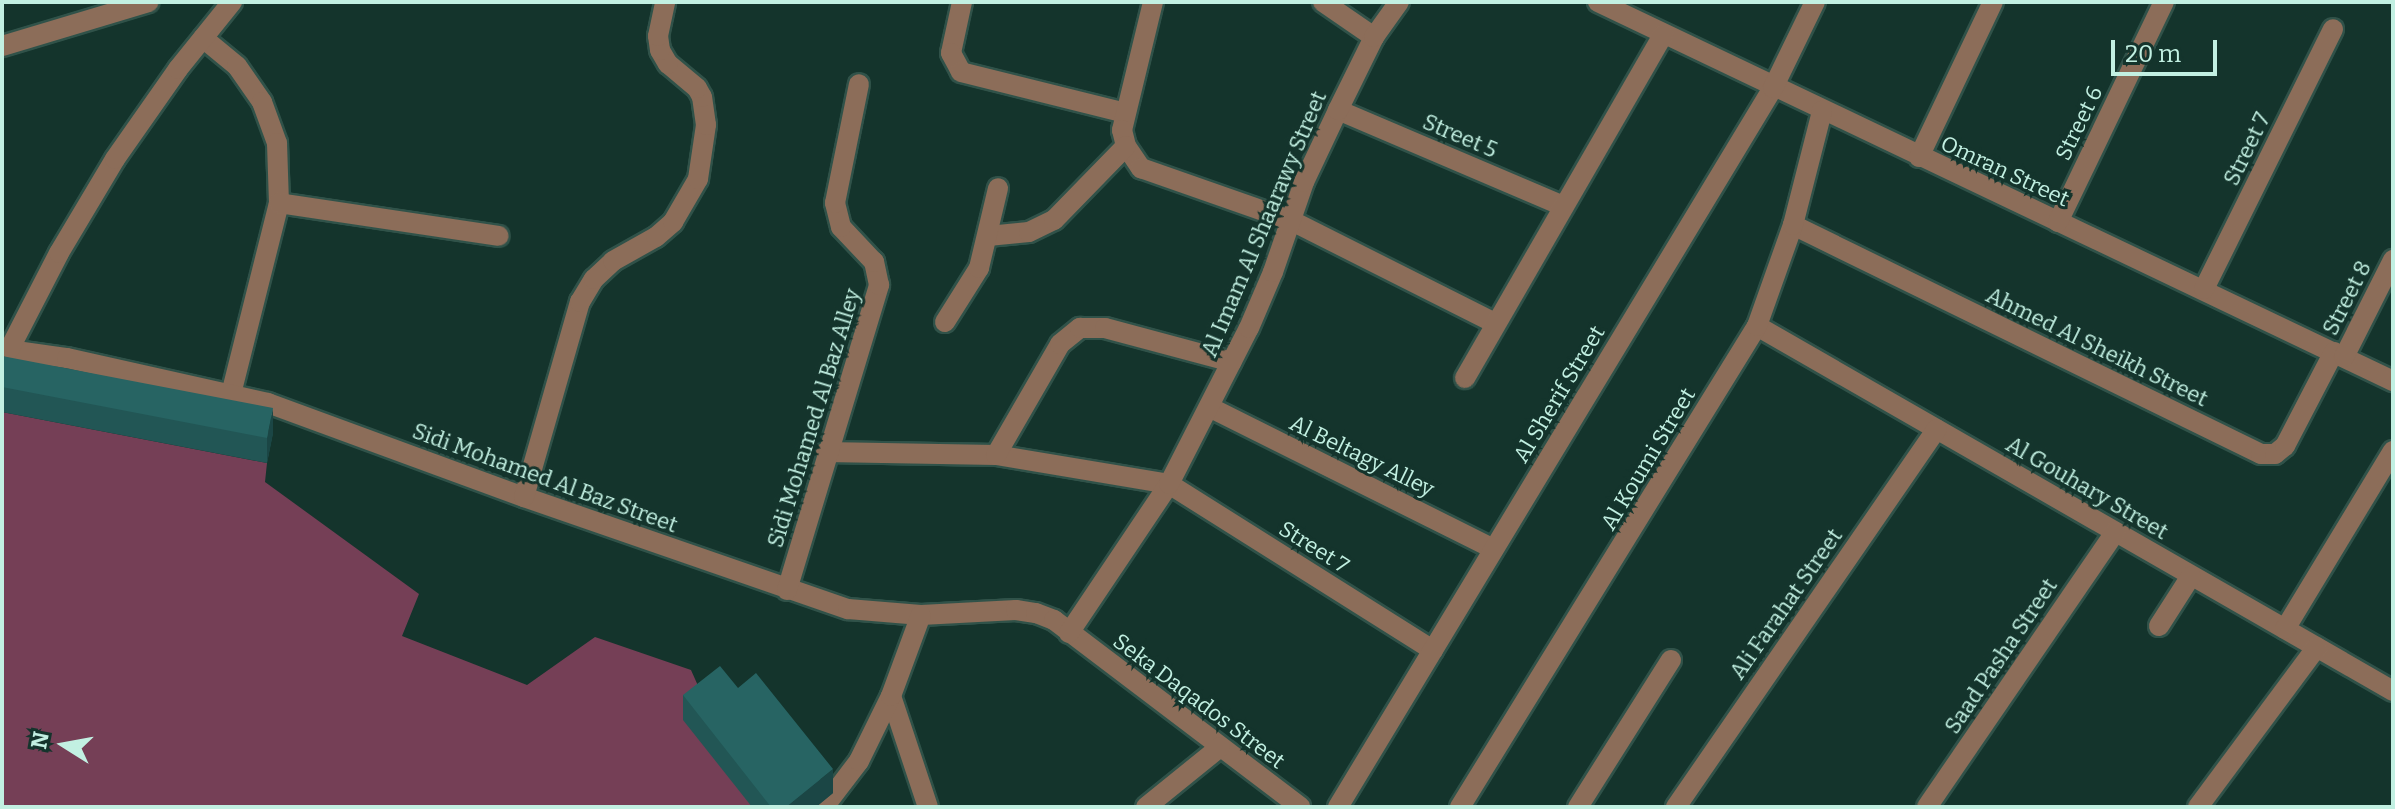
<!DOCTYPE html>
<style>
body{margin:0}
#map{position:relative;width:2395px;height:809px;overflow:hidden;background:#14342c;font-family:Bitter,serif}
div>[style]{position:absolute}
.green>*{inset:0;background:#753f56}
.roads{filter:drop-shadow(2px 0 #305249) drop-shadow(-2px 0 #305249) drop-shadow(0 2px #305249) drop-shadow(0 -2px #305249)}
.minor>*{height:20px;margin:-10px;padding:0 10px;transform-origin:10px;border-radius:10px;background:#8c6d59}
.wall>*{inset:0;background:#225655}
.shaded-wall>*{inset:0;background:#1b4645}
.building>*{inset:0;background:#276463}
span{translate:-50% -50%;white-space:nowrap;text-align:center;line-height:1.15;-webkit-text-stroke:6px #14342c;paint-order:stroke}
.street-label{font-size:22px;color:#c2f0e2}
.frame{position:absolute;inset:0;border:4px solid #c2f0e2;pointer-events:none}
.north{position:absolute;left:24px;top:705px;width:80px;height:80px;-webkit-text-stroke:6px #14342c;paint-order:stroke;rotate:281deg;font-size:22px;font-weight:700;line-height:32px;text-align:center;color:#c2f0e2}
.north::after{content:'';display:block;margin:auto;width:28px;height:36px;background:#c2f0e2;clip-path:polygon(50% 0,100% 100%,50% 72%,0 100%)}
.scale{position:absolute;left:2111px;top:40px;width:106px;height:36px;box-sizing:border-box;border:4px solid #c2f0e2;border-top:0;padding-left:10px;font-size:24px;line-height:28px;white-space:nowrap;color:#c2f0e2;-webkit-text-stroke:6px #14342c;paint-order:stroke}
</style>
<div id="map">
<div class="green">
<i style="clip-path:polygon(2px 412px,267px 463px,265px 482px,419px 594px,402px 636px,527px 685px,595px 637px,691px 670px,752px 807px,2px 807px)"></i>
</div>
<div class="roads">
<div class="minor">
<i style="left:962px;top:2px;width:52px;rotate:102.2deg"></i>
<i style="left:951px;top:53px;width:21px;rotate:62deg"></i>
<i style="left:961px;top:72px;width:169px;rotate:14deg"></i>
<i style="left:1153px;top:2px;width:132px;rotate:103.6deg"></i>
<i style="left:1122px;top:130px;width:16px;rotate:76deg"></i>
<i style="left:1126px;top:146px;width:27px;rotate:56deg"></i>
<i style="left:1141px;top:168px;width:160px;rotate:19.3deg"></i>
<i style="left:1292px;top:221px;width:227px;rotate:26.7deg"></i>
<i style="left:1323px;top:2px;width:62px;rotate:34.5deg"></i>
<i style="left:1598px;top:2px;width:881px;rotate:25.49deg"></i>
<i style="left:203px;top:38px;width:44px;rotate:39.5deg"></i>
<i style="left:237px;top:66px;width:44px;rotate:55.2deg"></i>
<i style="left:262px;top:102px;width:44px;rotate:69.9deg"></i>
<i style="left:277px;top:143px;width:60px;rotate:88.1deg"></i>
<i style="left:279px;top:203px;width:197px;rotate:104.1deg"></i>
<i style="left:2px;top:46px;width:153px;rotate:-16.7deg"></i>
<i style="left:1338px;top:110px;width:245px;rotate:23.1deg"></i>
<i style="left:1919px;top:157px;width:172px;rotate:-64.5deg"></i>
<i style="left:279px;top:203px;width:222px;rotate:8.5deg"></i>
<i style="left:2058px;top:222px;width:244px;rotate:-64.3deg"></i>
<i style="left:1793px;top:225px;width:521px;rotate:26.07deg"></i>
<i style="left:2261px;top:454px;width:14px"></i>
<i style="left:2275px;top:454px;width:13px;rotate:-39deg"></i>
<i style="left:2285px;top:446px;width:106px;rotate:-62.5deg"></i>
<i style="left:988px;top:236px;width:41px;rotate:-5.6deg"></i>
<i style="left:1029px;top:232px;width:28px;rotate:-26deg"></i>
<i style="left:1054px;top:220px;width:103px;rotate:-45.8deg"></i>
<i style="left:2204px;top:289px;width:290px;rotate:-63.6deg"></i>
<i style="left:945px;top:322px;width:64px;rotate:-57.8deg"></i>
<i style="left:979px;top:268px;width:82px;rotate:-76.6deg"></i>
<i style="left:1757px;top:326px;width:733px;rotate:29.85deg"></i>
<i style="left:2px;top:349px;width:66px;rotate:7.9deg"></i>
<i style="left:67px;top:358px;width:206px;rotate:12.6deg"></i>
<i style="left:268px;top:403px;width:273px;rotate:20.2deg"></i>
<i style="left:524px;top:497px;width:343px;rotate:19.1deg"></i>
<i style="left:848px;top:609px;width:73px;rotate:4.7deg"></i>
<i style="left:921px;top:615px;width:95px;rotate:-3deg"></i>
<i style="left:1016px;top:610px;width:20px;rotate:9deg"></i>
<i style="left:1036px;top:613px;width:19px;rotate:21deg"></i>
<i style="left:1054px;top:620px;width:309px;rotate:37.2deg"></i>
<i style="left:9px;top:350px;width:109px;rotate:-62.7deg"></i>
<i style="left:59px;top:253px;width:109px;rotate:-59.2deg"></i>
<i style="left:115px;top:159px;width:110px;rotate:-55deg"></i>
<i style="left:178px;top:69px;width:86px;rotate:-51.1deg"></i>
<i style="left:2344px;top:357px;width:109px;rotate:-63.2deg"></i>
<i style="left:1465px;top:378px;width:397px;rotate:-60deg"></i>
<i style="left:1209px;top:407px;width:318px;rotate:26.5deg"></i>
<i style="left:826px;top:452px;width:170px;rotate:1deg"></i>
<i style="left:996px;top:455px;width:175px;rotate:9.5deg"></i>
<i style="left:1169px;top:484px;width:312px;rotate:32.2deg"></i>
<i style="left:996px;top:455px;width:128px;rotate:-60deg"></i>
<i style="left:1060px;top:344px;width:26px;rotate:-39deg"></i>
<i style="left:1080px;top:328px;width:25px"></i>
<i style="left:1105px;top:328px;width:131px;rotate:15deg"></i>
<i style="left:524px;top:497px;width:203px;rotate:-74deg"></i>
<i style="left:580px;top:302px;width:27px;rotate:-59deg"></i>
<i style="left:594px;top:279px;width:26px;rotate:-43deg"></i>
<i style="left:613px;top:261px;width:49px;rotate:-29.2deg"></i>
<i style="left:656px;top:237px;width:23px;rotate:-41deg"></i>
<i style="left:673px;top:222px;width:50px;rotate:-59.8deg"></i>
<i style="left:698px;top:179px;width:55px;rotate:-81.6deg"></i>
<i style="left:706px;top:125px;width:28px;rotate:-98deg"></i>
<i style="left:702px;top:97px;width:10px;rotate:-119deg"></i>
<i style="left:697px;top:88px;width:38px;rotate:-140deg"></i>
<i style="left:668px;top:64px;width:16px;rotate:-120deg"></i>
<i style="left:660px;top:50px;width:14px;rotate:-98deg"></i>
<i style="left:658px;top:36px;width:35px;rotate:-78deg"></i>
<i style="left:787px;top:590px;width:319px;rotate:-73.2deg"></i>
<i style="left:879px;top:285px;width:24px;rotate:-102deg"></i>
<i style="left:874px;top:262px;width:48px;rotate:-133.3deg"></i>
<i style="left:841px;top:227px;width:25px;rotate:-104deg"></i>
<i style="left:835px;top:203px;width:121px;rotate:-78.6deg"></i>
<i style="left:2159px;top:626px;width:59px;rotate:-57.4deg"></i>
<i style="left:2285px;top:629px;width:208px;rotate:-58.8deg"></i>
<i style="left:1069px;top:633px;width:179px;rotate:-56.1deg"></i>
<i style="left:1169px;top:484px;width:175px;rotate:-62.9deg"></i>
<i style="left:1249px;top:328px;width:61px;rotate:-66.8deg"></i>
<i style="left:1273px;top:272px;width:95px;rotate:-71deg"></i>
<i style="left:1304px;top:182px;width:80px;rotate:-64.7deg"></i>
<i style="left:1338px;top:110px;width:81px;rotate:-63.7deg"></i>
<i style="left:1374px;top:37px;width:43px;rotate:-54.5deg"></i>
<i style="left:891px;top:696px;width:117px;rotate:71.6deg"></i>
<i style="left:824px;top:807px;width:58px;rotate:-52.7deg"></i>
<i style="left:859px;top:761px;width:72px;rotate:-63.8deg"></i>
<i style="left:891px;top:696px;width:86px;rotate:-69.7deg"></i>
<i style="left:1146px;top:807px;width:95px;rotate:-39deg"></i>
<i style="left:1338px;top:807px;width:840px;rotate:-58.83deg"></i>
<i style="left:1773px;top:88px;width:96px;rotate:-64deg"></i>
<i style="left:1460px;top:807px;width:565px;rotate:-58.31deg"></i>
<i style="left:1757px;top:326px;width:107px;rotate:-70.4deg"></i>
<i style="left:1793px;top:225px;width:118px;rotate:-75.7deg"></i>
<i style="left:1578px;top:807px;width:174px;rotate:-57.7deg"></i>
<i style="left:1676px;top:807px;width:459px;rotate:-55.4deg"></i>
<i style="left:1927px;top:807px;width:333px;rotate:-55.6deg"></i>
<i style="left:2198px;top:807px;width:199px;rotate:-53.4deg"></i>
</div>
</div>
<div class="wall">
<i style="clip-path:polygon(2px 356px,273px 433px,267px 463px,2px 412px)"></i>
<i style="clip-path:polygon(738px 688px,833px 793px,816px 807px,752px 807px,683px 720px,683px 695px)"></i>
</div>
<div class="shaded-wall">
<i style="clip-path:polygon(273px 408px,273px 433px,267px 463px,267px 438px)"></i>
<i style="clip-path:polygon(833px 769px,833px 793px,816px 807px,786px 807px)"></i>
</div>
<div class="building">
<i style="clip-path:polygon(2px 356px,273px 408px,267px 438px,2px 387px)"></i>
<i style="clip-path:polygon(720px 666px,738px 688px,756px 673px,833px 769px,786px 807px,771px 807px,683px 695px)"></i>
</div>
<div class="street-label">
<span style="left:2079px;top:123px;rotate:-64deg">Street 6</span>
<span style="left:1460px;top:136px;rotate:23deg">Street 5</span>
<span style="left:2247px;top:149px;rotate:-64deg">Street 7</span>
<span style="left:2005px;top:171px;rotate:25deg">Omran Street</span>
<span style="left:1264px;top:224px;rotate:-67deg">Al Imam Al Shaarawy Street</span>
<span style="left:2347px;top:298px;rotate:-63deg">Street 8</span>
<span style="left:2097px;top:347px;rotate:26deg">Ahmed Al Sheikh Street</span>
<span style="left:1559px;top:394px;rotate:-59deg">Al Sherif Street</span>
<span style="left:814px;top:418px;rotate:-73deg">Sidi Mohamed Al Baz Alley</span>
<span style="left:1362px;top:456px;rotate:26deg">Al Beltagy Alley</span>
<span style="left:1648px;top:459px;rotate:-59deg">Al Koumi Street</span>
<span style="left:545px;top:478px;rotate:20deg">Sidi Mohamed Al Baz Street</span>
<span style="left:2087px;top:488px;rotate:30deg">Al Gouhary Street</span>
<span style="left:1314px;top:547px;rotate:32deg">Street 7</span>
<span style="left:1786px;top:604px;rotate:-55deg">Ali Farahat Street</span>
<span style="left:2001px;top:656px;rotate:-56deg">Saad Pasha Street</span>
<span style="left:1199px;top:701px;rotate:37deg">Seka Daqados Street</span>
</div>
<div class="frame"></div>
<div class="north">N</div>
<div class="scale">20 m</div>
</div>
